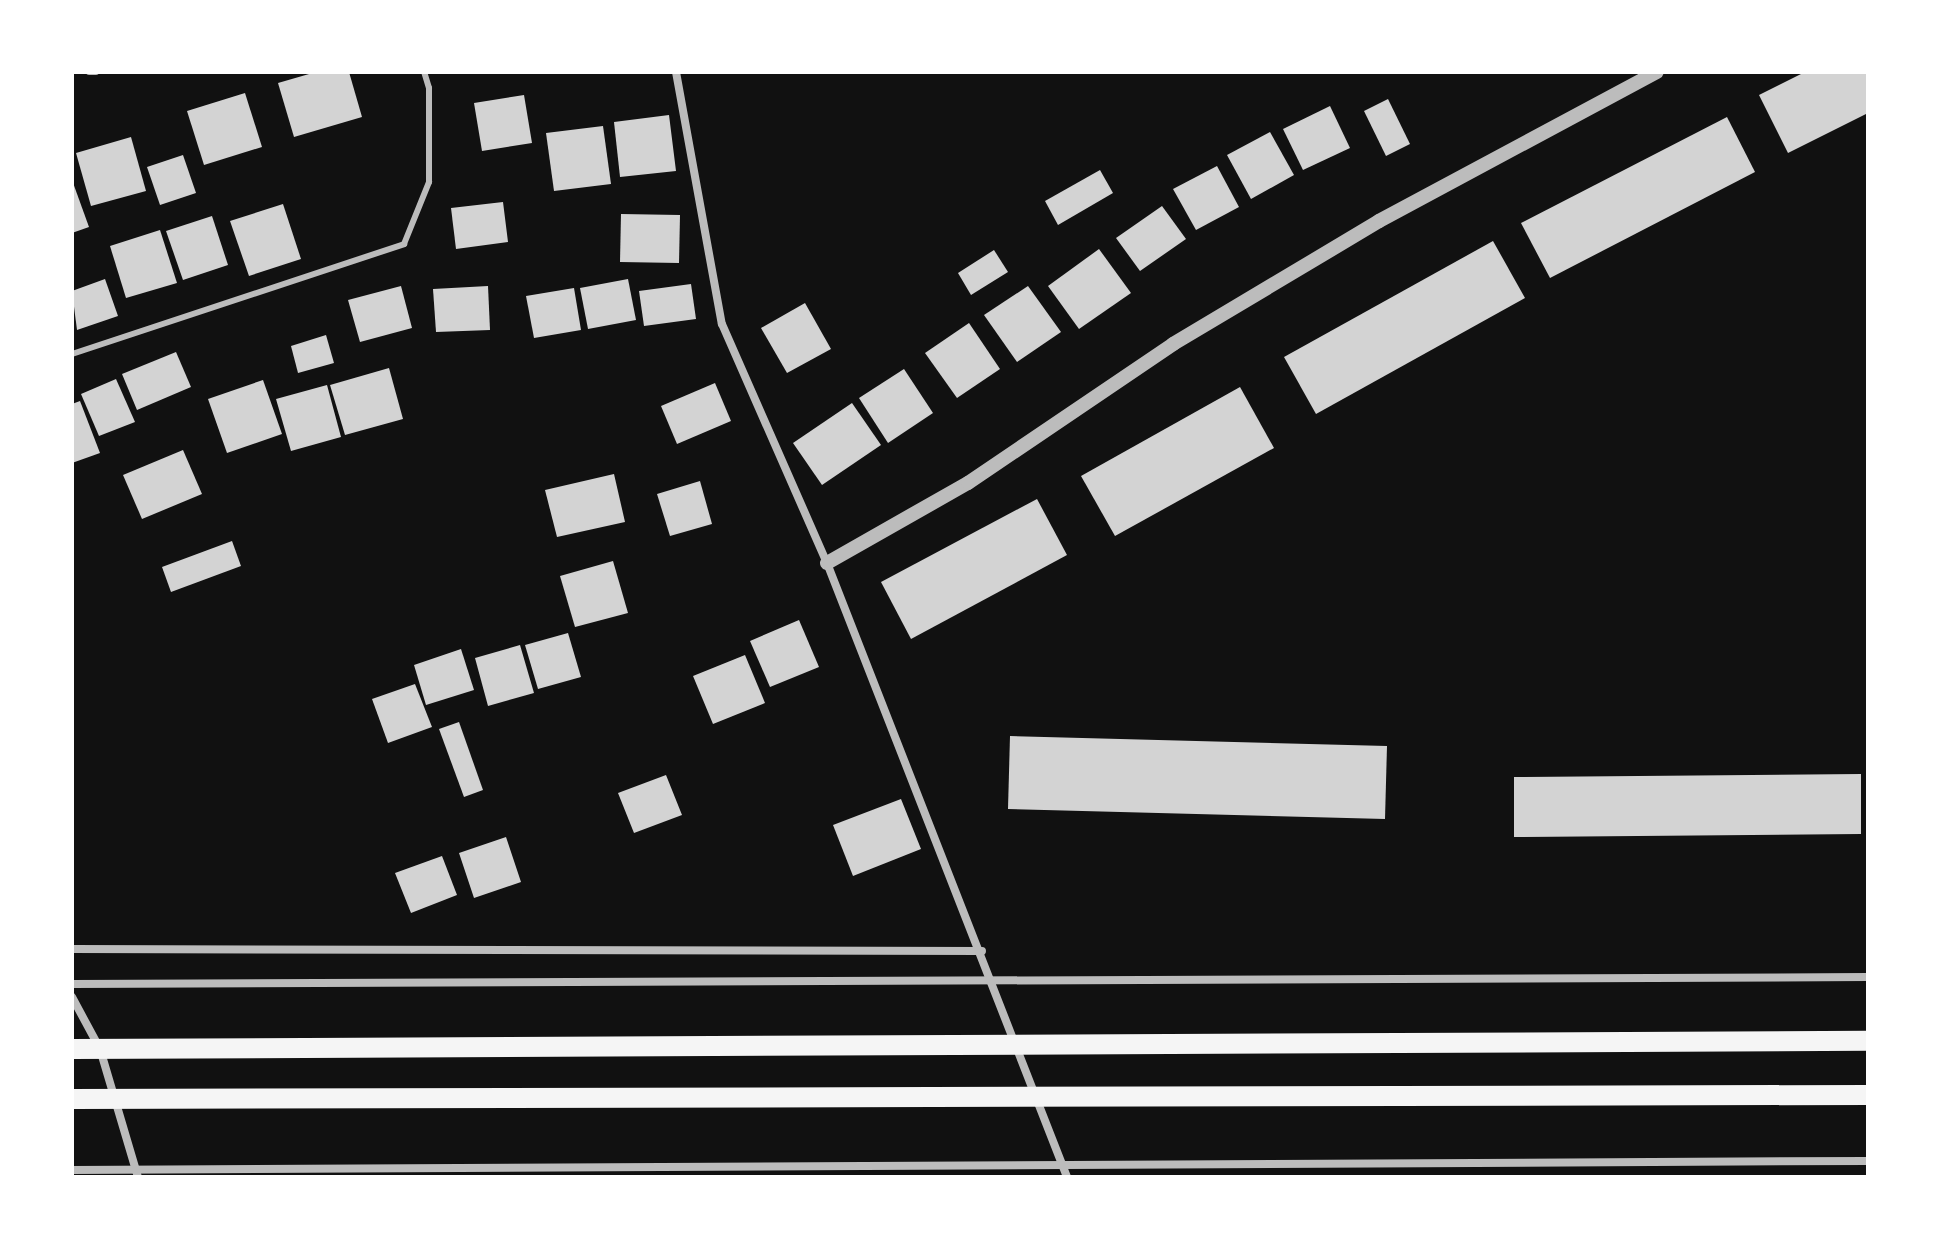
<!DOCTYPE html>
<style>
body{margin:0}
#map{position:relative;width:1940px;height:1249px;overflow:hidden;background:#111;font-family:"Golos Text",sans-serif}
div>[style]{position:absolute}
.building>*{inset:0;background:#d3d3d3}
.service>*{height:6px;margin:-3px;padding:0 3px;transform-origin:3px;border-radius:3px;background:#bcbcbc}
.minor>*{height:8px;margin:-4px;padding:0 4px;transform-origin:4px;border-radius:4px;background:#bcbcbc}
.tertiary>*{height:14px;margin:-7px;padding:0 7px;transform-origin:7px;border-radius:7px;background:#bcbcbc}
.primary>*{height:20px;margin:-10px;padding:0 10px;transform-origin:10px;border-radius:10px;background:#f5f5f5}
span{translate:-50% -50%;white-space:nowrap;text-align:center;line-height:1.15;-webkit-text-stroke:8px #fff;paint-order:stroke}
.frame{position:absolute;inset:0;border:74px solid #fff;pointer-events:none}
</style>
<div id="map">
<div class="building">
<i style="clip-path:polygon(316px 72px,349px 72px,362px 117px,294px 137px,278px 83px)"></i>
<i style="clip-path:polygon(1805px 72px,1868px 72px,1868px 113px,1788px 153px,1759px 95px)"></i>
<i style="clip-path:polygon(245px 93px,262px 147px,204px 165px,187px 111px)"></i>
<i style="clip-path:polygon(524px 95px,532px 143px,482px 151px,474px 103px)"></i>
<i style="clip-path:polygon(1388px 99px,1410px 144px,1386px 156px,1364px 111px)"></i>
<i style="clip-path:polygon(1330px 106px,1350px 148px,1303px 170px,1283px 129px)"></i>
<i style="clip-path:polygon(669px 115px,676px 171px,620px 177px,614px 122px)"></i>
<i style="clip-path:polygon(1727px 117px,1755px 172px,1550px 278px,1521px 223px)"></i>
<i style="clip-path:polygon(603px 126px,611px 184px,554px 191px,546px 133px)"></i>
<i style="clip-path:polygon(1270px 132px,1294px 175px,1251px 199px,1227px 155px)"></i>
<i style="clip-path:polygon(131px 137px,146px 191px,91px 206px,76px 153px)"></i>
<i style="clip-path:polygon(183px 155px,196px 193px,160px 205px,147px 167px)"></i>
<i style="clip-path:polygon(1217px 166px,1239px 207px,1196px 230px,1173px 189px)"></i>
<i style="clip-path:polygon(1100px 170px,1113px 193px,1058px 225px,1045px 201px)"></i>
<i style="clip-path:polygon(72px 180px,89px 227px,72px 233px)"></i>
<i style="clip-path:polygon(503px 202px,508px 242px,456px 249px,451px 208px)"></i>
<i style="clip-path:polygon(283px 204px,301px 259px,249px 276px,230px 221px)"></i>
<i style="clip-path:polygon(1162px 206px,1186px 239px,1140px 271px,1116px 238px)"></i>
<i style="clip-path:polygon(621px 214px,680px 215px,679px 263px,620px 262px)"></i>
<i style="clip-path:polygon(212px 216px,228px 265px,183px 280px,166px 231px)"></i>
<i style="clip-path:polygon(160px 230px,177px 283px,126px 298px,110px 246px)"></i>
<i style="clip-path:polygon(1493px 241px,1525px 298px,1316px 414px,1284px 357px)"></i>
<i style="clip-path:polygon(1099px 249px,1131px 293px,1079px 329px,1048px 286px)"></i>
<i style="clip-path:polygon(994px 250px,1008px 272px,971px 295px,958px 273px)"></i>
<i style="clip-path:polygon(105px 279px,118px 316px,77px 330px,72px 291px)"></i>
<i style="clip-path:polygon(628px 279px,636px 320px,588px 329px,580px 288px)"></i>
<i style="clip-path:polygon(691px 284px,696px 319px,644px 326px,639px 291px)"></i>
<i style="clip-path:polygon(401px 286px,412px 328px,360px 342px,348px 300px)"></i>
<i style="clip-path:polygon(488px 286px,490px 330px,436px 332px,433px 289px)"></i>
<i style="clip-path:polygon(1028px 286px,1061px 332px,1017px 362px,984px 315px)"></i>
<i style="clip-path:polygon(574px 288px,581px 330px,534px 338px,526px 296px)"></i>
<i style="clip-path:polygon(805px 303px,831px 349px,787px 373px,761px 328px)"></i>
<i style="clip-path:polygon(969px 323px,1000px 369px,957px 398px,925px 353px)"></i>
<i style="clip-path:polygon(326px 335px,334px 363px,298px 373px,291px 346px)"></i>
<i style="clip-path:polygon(176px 352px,191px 387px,137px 410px,122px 374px)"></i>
<i style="clip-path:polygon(389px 368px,403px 419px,345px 435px,330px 385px)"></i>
<i style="clip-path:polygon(904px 369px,933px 413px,888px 443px,859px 398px)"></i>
<i style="clip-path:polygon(116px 379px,135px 422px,99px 436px,81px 394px)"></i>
<i style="clip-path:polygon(263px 380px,282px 434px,227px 453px,208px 399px)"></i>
<i style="clip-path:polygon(715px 383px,731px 421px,677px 444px,661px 406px)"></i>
<i style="clip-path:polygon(327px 385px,341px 437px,291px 451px,276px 399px)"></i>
<i style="clip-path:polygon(1240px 387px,1274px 448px,1115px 536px,1081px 476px)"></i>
<i style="clip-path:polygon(80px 401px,100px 453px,72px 463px,72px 404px)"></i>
<i style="clip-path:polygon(852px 403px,881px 445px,822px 485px,793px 443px)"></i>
<i style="clip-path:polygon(183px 450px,202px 494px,142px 519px,123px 475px)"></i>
<i style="clip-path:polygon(614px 474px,625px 522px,557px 537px,545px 490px)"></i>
<i style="clip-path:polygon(700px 481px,712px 524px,670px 536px,657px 494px)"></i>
<i style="clip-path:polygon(1037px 499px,1067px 555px,911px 639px,881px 582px)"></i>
<i style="clip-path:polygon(232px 541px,241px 566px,171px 592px,162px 567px)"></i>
<i style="clip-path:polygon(613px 561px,628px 613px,575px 627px,560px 576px)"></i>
<i style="clip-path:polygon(799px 620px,819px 667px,770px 687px,750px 641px)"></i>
<i style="clip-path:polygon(568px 633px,581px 677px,538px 689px,525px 645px)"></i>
<i style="clip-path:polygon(520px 645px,534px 693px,488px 706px,475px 658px)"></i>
<i style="clip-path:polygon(461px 649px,474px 690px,426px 705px,414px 665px)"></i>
<i style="clip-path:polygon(745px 655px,765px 703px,713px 724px,693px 676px)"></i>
<i style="clip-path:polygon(415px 684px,432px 727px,388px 743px,372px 699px)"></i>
<i style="clip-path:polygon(459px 722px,483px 790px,464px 797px,439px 729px)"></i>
<i style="clip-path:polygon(1010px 736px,1387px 746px,1385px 819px,1008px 809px)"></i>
<i style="clip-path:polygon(1861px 774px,1861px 834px,1514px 837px,1514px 777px)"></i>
<i style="clip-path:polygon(666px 775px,682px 815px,634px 833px,618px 793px)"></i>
<i style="clip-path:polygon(901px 799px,921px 849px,853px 876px,833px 825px)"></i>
<i style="clip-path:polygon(506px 837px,521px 882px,474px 898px,459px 853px)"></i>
<i style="clip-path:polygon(442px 856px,457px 895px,411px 913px,395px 873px)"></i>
</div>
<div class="service">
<i style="left:89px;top:72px;width:7px"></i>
<i style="left:72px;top:354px;width:350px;rotate:-18.3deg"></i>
<i style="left:404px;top:244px;width:67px;rotate:-68deg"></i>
<i style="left:429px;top:182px;width:94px;rotate:-90deg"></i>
<i style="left:429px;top:88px;width:17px;rotate:-107deg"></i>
</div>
<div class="minor">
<i style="left:676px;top:72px;width:256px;rotate:79.7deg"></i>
<i style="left:722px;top:324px;width:261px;rotate:66.3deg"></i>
<i style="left:827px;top:563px;width:659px;rotate:68.65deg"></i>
<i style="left:72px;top:949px;width:910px;rotate:0.13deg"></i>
<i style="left:72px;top:984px;width:1796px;rotate:-0.22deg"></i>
<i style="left:72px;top:997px;width:59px;rotate:61.7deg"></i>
<i style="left:100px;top:1049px;width:134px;rotate:73.5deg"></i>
<i style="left:72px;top:1170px;width:1796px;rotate:-0.29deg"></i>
</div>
<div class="tertiary">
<i style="left:827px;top:563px;width:162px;rotate:-29.6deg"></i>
<i style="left:968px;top:483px;width:248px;rotate:-34.1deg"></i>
<i style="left:1173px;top:344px;width:240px;rotate:-30.8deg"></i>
<i style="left:1379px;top:221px;width:315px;rotate:-28.2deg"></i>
</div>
<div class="primary">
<i style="left:72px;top:1049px;width:1796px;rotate:-0.26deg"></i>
<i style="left:72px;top:1099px;width:1796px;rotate:-0.13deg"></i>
</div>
<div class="frame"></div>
</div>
